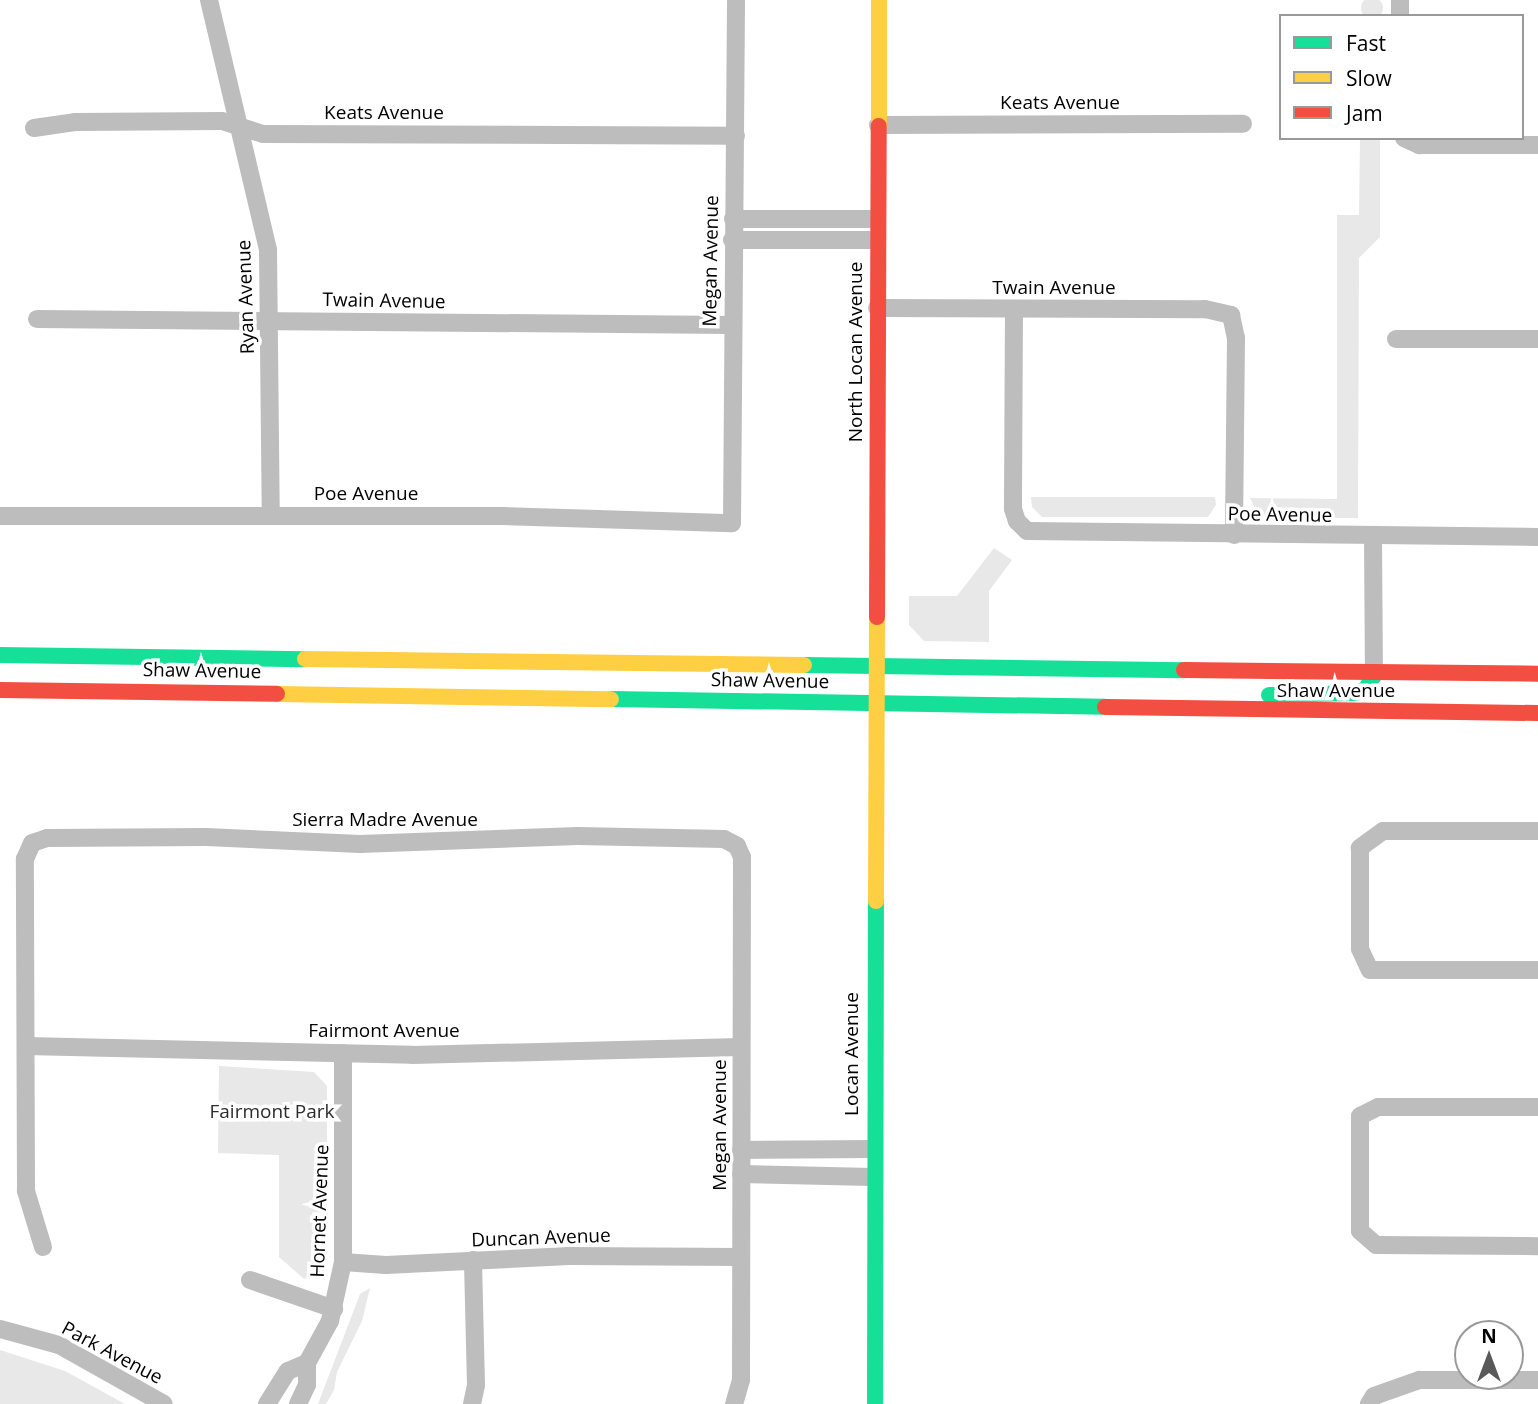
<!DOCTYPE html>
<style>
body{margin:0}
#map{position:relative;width:1538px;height:1404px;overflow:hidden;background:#fff;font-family:"Open Sans",sans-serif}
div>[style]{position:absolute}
.green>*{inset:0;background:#e8e8e8}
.round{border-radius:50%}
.street>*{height:18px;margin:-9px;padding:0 9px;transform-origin:9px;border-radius:9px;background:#bdbdbd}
.fast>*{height:16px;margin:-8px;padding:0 8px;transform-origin:8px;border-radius:8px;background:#16e098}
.slow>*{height:16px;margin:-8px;padding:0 8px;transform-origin:8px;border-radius:8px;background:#ffcf43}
.jam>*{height:16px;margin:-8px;padding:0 8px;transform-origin:8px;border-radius:8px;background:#f24e42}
span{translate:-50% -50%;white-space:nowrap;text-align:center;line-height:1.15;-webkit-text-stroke:7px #fff;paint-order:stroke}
.street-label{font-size:19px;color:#000}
.park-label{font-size:19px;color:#2c2c2c}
.legend{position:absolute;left:1279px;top:14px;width:245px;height:126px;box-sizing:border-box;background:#fff;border:2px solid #999;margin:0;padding:9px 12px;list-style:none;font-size:21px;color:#000}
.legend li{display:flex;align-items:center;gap:14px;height:35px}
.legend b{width:35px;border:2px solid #999}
.north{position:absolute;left:1454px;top:1320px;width:70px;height:70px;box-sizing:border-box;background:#fff;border:2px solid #999;border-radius:50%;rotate:0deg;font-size:19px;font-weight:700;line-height:28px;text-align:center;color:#000}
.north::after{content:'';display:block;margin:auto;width:24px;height:32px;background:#595959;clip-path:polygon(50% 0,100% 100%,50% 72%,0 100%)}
</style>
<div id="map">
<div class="green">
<i class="round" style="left:1361px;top:-3px;width:22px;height:22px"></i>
<i style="clip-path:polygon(1360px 138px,1380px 138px,1380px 237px,1359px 258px,1358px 518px,1260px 518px,1250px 498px,1337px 499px,1337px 215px,1359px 215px)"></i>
<i style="clip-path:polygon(1031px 497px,1215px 497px,1216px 505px,1208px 517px,1042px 517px,1032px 507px)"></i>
<i style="clip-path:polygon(994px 548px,1012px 560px,989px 591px,989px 642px,924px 641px,909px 625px,909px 596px,957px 596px)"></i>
<i style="clip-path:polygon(219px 1066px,314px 1072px,327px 1086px,327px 1272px,304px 1279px,279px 1257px,279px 1155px,218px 1153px)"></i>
<i style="clip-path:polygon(370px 1288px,362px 1321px,337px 1372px,334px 1390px,326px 1404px,318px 1404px,360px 1294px)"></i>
<i style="clip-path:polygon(0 1350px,65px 1371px,125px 1404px,0 1404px)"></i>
</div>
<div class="street">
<i style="left:209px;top:0;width:257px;rotate:76.7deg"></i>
<i style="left:268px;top:250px;width:265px;rotate:89.4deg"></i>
<i style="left:1400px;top:16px;width:16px;rotate:-90deg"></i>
<i style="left:878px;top:125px;width:365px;rotate:-0.2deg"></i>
<i style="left:34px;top:128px;width:41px;rotate:-8.3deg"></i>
<i style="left:75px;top:122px;width:147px;rotate:-0.4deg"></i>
<i style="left:222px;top:121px;width:43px;rotate:17.6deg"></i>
<i style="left:263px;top:134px;width:473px;rotate:0.2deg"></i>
<i style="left:1404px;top:138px;width:17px;rotate:25deg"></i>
<i style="left:1419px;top:145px;width:119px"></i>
<i style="left:733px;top:219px;width:144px"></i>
<i style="left:732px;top:240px;width:145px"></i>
<i style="left:877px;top:308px;width:328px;rotate:0.2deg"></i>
<i style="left:1205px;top:309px;width:27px;rotate:13deg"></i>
<i style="left:1231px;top:315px;width:24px;rotate:78deg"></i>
<i style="left:1236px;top:338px;width:197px;rotate:90.6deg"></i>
<i style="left:1014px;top:309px;width:200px;rotate:90.3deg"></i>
<i style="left:1013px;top:509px;width:13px;rotate:72deg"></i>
<i style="left:1017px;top:521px;width:14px;rotate:45deg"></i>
<i style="left:1027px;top:531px;width:511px;rotate:0.67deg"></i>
<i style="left:37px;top:319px;width:694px;rotate:0.5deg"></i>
<i style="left:1396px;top:339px;width:142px"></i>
<i style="left:0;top:516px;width:503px"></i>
<i style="left:503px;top:516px;width:229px;rotate:1.8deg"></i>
<i style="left:732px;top:523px;width:523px;rotate:-89.56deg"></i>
<i style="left:1373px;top:537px;width:138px;rotate:89.6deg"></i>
<i style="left:1538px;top:831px;width:155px;rotate:180deg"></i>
<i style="left:1383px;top:831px;width:29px;rotate:144deg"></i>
<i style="left:1360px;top:848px;width:101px;rotate:90deg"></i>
<i style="left:1360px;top:949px;width:23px;rotate:65deg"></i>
<i style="left:1370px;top:970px;width:168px"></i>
<i style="left:26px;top:1046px;width:386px;rotate:1.3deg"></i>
<i style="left:412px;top:1055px;width:329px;rotate:-1.4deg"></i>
<i style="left:1538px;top:1107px;width:160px;rotate:180deg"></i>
<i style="left:1378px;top:1107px;width:20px;rotate:153deg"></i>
<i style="left:1360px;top:1116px;width:115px;rotate:90deg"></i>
<i style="left:1360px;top:1231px;width:21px;rotate:41deg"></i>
<i style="left:1376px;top:1245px;width:162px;rotate:0.4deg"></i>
<i style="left:741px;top:1150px;width:132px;rotate:-0.4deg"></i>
<i style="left:741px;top:1174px;width:131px;rotate:1.3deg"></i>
<i style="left:43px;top:1247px;width:59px;rotate:-106.9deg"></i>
<i style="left:26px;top:1191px;width:332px;rotate:-90.2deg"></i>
<i style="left:25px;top:859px;width:17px;rotate:-66deg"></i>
<i style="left:32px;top:843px;width:16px;rotate:-18deg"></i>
<i style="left:47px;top:838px;width:159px;rotate:-0.4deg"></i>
<i style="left:206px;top:837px;width:154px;rotate:2.6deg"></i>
<i style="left:360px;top:844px;width:218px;rotate:-2.1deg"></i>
<i style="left:578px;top:836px;width:146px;rotate:1.2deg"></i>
<i style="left:724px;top:839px;width:15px;rotate:28deg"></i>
<i style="left:737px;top:846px;width:12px;rotate:66deg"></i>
<i style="left:742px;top:857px;width:523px;rotate:90.11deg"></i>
<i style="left:741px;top:1380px;width:25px;rotate:106deg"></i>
<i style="left:343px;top:1262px;width:43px;rotate:4deg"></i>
<i style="left:386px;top:1265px;width:183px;rotate:-2.8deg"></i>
<i style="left:569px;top:1256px;width:172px;rotate:0.3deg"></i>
<i style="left:250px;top:1280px;width:89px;rotate:19deg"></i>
<i style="left:0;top:1329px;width:61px;rotate:15.2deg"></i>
<i style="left:59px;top:1345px;width:120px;rotate:29.3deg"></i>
<i style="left:267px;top:1404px;width:39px;rotate:-58deg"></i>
<i style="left:288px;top:1371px;width:21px;rotate:-23deg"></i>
<i style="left:298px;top:1404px;width:21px;rotate:-65deg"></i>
<i style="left:307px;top:1385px;width:22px;rotate:-90deg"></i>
<i style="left:307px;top:1363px;width:48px;rotate:-61.3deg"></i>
<i style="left:330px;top:1321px;width:60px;rotate:-77.6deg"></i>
<i style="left:343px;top:1262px;width:209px;rotate:-90deg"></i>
<i style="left:472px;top:1404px;width:19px;rotate:-78deg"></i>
<i style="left:476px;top:1385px;width:125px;rotate:-91.4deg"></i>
<i style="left:1369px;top:1404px;width:9px;rotate:-58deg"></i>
<i style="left:1374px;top:1396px;width:48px;rotate:-19.6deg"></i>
<i style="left:1419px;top:1380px;width:119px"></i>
</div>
<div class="fast">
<i style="left:0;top:655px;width:305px;rotate:0.8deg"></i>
<i style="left:804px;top:665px;width:380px;rotate:0.8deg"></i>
<i style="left:1269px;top:695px;width:87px;rotate:-1.3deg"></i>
<i style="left:1356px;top:693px;width:9px;rotate:-18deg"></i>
<i style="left:1365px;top:690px;width:17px;rotate:-59deg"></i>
<i style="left:611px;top:699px;width:494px;rotate:0.9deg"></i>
<i style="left:875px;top:1404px;width:503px;rotate:-89.89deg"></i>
</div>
<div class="slow">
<i style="left:879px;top:126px;width:126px;rotate:-90deg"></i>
<i style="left:305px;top:659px;width:499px;rotate:0.7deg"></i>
<i style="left:277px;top:694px;width:334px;rotate:0.9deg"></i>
<i style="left:876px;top:901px;width:284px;rotate:-89.8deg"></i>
</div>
<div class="jam">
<i style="left:877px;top:617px;width:491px;rotate:-89.8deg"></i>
<i style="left:1184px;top:670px;width:354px;rotate:0.6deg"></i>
<i style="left:0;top:690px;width:277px;rotate:0.8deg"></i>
<i style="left:1105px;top:707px;width:433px;rotate:0.8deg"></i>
</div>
<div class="street-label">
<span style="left:1060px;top:103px">Keats Avenue</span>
<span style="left:384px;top:113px">Keats Avenue</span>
<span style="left:711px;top:261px;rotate:-89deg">Megan Avenue</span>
<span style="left:1054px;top:288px">Twain Avenue</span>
<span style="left:246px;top:297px;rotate:-92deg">Ryan Avenue</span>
<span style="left:384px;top:301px;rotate:1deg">Twain Avenue</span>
<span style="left:856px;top:352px;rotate:-90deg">North Locan Avenue</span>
<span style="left:366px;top:494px">Poe Avenue</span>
<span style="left:1280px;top:515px;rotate:1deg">Poe Avenue</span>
<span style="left:202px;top:671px;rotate:1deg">Shaw Avenue</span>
<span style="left:770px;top:681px;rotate:1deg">Shaw Avenue</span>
<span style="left:1336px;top:691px">Shaw Avenue</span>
<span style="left:385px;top:820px">Sierra Madre Avenue</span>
<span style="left:384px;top:1031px">Fairmont Avenue</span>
<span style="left:852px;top:1054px;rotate:-90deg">Locan Avenue</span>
<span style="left:720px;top:1125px;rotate:-90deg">Megan Avenue</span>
<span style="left:320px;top:1211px;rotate:-88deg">Hornet Avenue</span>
<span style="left:541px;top:1238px;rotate:-2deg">Duncan Avenue</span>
<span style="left:112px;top:1353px;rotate:28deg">Park Avenue</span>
</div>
<div class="park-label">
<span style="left:272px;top:1112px">Fairmont Park</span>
</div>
<ul class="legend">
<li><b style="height:9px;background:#16e098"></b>Fast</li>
<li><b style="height:9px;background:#ffcf43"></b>Slow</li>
<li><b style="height:9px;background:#f24e42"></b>Jam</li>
</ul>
<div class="north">N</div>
</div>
